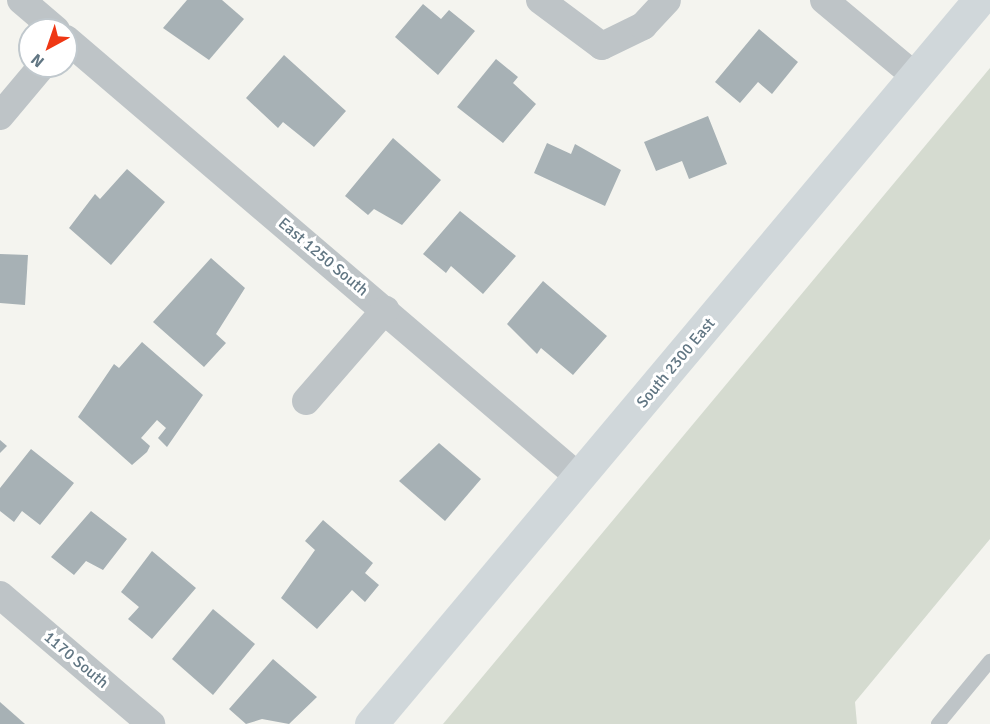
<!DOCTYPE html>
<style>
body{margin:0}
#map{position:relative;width:990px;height:724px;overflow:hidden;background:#f4f4ef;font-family:Signika,sans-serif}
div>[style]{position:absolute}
.green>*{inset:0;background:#d5dbd0}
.building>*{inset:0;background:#a7b1b5}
.lane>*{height:14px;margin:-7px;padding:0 7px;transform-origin:7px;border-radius:7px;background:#bec4c7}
.street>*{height:28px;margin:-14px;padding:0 14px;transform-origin:14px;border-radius:14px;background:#bec4c7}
.secondary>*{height:33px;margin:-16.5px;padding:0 16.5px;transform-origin:16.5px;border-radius:16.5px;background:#d0d7da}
span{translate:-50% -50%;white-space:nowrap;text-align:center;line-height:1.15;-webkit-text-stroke:6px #fff;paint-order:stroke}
.street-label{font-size:16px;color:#617683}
.north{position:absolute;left:18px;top:18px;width:60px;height:60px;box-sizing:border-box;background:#fff;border:2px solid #c0c8cd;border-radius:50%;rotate:220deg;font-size:16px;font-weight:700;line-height:24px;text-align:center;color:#617683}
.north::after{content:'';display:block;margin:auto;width:21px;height:27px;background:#ef3714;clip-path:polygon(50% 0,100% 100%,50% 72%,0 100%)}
</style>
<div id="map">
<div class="green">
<i style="clip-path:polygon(990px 68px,990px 539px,855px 702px,857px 724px,443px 724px)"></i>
</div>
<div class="building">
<i style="clip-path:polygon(187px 0,222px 0,244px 19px,209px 60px,163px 28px)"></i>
<i style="clip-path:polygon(423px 4px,441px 19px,449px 10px,475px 31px,438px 75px,395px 37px)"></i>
<i style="clip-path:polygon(759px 29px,798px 62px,772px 94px,758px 82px,740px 103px,715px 82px)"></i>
<i style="clip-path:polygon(284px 55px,346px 111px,314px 147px,283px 122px,278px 128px,246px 98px)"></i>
<i style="clip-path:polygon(496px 59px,518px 77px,513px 83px,536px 104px,503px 143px,457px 107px)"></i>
<i style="clip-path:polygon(708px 116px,727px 164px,689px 179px,682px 161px,656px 171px,644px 142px)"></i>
<i style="clip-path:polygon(393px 138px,441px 180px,402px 225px,374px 209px,368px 215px,345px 196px)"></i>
<i style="clip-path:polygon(547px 143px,571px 154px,575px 144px,621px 170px,605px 206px,534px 173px)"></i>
<i style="clip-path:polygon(127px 169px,165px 202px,111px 265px,69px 228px,95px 194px,100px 199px)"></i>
<i style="clip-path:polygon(460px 211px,516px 256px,483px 294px,451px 266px,446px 273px,423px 254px)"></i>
<i style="clip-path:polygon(0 254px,28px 255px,25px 305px,0 303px)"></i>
<i style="clip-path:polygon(211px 258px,245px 288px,216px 334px,226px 343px,204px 367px,153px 322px)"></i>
<i style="clip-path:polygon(543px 281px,607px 336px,573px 375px,541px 348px,537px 354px,507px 324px)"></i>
<i style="clip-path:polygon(142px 342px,203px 395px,167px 447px,158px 438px,166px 428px,157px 420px,141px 438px,150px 446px,147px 452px,132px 465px,78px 417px,114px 364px,119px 368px)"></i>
<i style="clip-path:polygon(0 440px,7px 446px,0 453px)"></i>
<i style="clip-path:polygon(439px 443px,481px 479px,445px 521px,399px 481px)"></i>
<i style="clip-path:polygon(31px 449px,74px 483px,40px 525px,22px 511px,14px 522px,0 511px,0 488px)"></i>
<i style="clip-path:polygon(91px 511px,127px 539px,103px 570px,86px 561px,74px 575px,51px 557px)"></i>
<i style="clip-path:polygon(323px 520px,373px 563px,365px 573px,379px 585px,365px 602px,352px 590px,317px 629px,281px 598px,315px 550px,305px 541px)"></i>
<i style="clip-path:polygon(152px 551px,196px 588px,152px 639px,128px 619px,139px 607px,121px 592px)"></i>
<i style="clip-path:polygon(213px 609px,255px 644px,213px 695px,172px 659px)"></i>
<i style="clip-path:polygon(273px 659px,317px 697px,289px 724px,262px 719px,246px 724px,229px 709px)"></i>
<i style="clip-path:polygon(0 702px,25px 724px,0 724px)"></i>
</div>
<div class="lane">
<i style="left:938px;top:724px;width:82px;rotate:-50.5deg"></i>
</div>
<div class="street">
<i style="left:21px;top:0;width:46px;rotate:40.6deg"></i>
<i style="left:540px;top:0;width:77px;rotate:36.6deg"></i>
<i style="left:602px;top:46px;width:46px;rotate:-26deg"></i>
<i style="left:643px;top:26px;width:35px;rotate:-47deg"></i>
<i style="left:824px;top:0;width:120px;rotate:39.9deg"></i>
<i style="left:66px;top:39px;width:675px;rotate:40.49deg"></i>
<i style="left:0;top:116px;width:65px;rotate:-50deg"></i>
<i style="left:306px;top:401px;width:121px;rotate:-49deg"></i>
<i style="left:0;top:595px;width:199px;rotate:40.5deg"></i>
</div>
<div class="secondary">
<i style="left:371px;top:724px;width:945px;rotate:-49.98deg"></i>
</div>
<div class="street-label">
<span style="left:323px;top:257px;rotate:40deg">East 1250 South</span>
<span style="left:676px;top:363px;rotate:-50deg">South 2300 East</span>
<span style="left:76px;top:660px;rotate:40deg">1170 South</span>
</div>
<div class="north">N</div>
</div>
